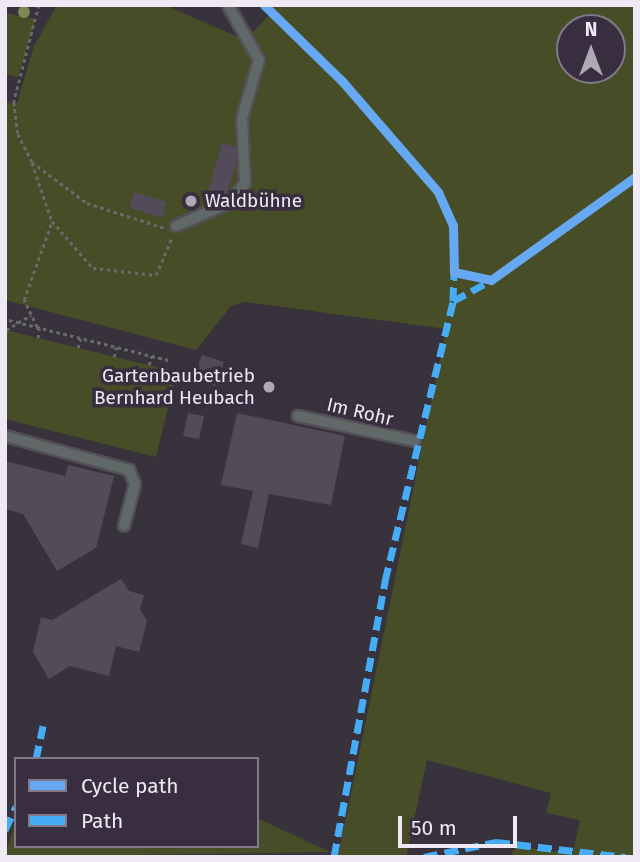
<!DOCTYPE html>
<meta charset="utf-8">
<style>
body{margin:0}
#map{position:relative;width:640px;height:862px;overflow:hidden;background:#37323b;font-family:"Fira Sans",sans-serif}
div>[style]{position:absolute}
.green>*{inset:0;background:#474d26}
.building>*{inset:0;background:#534b59}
.path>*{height:2.5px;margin-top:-1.25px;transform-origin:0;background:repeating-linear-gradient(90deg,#676b6b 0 3.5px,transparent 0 7px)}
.roads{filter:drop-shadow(2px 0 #545058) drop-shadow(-2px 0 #545058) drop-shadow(0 2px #545058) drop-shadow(0 -2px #545058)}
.lane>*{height:10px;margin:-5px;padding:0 5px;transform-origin:5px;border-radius:5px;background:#606967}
.quiet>*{height:7px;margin-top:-3.5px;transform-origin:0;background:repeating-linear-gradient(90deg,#46acf6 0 14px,transparent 0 21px)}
.cycleway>*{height:9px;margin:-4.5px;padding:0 4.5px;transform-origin:4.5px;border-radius:4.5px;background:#66a8f1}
.trees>*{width:12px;height:12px;margin:-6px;border-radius:50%;background:#7f8657}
.dots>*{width:19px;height:19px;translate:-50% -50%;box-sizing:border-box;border:4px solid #382e3f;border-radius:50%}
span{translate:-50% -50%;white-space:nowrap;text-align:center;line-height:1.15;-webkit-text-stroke:7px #382e3f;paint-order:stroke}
.poi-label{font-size:19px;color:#efe9f4}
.left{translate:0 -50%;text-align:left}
.right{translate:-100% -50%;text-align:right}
.street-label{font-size:19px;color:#efe9f4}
.frame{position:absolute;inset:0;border:7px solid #efe9f4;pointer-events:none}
.legend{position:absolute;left:14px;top:757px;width:245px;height:91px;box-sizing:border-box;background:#382e3f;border:2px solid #817987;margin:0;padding:9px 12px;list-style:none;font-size:21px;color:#efe9f4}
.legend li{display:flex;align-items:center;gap:14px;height:35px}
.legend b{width:35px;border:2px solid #817987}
.north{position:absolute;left:556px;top:14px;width:70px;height:70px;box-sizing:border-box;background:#382e3f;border:2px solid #817987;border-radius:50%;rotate:0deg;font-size:19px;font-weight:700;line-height:28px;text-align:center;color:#efe9f4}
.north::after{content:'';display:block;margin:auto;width:24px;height:32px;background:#afa9b3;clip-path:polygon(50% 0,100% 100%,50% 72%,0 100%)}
.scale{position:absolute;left:398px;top:816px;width:119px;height:32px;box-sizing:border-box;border:4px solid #efe9f4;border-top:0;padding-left:9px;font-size:21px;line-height:24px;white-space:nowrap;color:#efe9f4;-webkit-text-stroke:5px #382e3f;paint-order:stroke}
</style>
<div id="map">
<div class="green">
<i style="clip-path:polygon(evenodd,57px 5px,165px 5px,245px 40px,274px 10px,270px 5px,635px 5px,635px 857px,509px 857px,516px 847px,573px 853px,580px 820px,546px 813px,551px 793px,427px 760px,406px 857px,338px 857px,446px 329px,245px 302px,231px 306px,196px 350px,5px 300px,5px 102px,17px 103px,34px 46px,57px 5px,570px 28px,612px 28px,612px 70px,570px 70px,570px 28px)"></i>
<i style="clip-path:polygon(5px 13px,36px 19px,18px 77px,5px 74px)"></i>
<i style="clip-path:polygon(5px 330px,177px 372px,156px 457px,5px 419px)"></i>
<i style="clip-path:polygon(16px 818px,16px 846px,257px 846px,257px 818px,330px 852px,5px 857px)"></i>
</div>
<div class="building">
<i style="clip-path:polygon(222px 143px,236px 147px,237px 163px,225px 197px,208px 192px)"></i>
<i style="clip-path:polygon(134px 192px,167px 202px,162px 218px,129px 207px)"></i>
<i style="clip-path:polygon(202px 355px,224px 362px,216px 386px,193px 378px)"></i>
<i style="clip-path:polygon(188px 413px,204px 416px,199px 439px,183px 436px)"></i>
<i style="clip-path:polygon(237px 413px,345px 436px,331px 505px,269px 494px,258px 548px,241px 544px,253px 491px,221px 485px)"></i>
<i style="clip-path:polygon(5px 461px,65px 476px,68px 465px,114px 476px,96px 548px,57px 571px,23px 514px,5px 509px)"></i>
<i style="clip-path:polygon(121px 579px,129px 591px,144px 595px,140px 609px,147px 621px,139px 652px,116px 646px,109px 676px,70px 666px,49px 679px,33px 652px,41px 617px,52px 620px)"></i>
</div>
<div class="path">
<i style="left:39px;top:5px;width:100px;rotate:104.5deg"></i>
<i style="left:14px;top:102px;width:32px;rotate:83deg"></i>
<i style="left:18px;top:134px;width:31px;rotate:63deg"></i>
<i style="left:32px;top:162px;width:69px;rotate:36.7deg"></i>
<i style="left:87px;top:203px;width:82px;rotate:17.8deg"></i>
<i style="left:32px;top:163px;width:61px;rotate:71deg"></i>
<i style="left:52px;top:221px;width:62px;rotate:48.9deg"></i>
<i style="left:93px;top:268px;width:63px;rotate:6.3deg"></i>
<i style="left:156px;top:275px;width:39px;rotate:-67deg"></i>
<i style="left:9px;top:320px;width:164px;rotate:14.1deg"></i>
<i style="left:37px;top:327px;width:30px;rotate:-116deg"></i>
<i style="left:24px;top:300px;width:84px;rotate:-70.5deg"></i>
<i style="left:6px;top:330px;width:29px;rotate:-31deg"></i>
<i style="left:38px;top:338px;width:10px;rotate:-84deg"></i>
<i style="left:78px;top:348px;width:10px;rotate:-79deg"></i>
<i style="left:114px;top:357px;width:10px;rotate:-79deg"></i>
<i style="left:149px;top:365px;width:9px;rotate:-77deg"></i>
</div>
<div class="roads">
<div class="lane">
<i style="left:176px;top:226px;width:58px;rotate:-23.5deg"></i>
<i style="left:229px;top:203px;width:26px;rotate:-51deg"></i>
<i style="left:245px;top:183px;width:65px;rotate:-92.6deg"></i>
<i style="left:242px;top:118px;width:60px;rotate:-73.7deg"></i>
<i style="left:259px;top:60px;width:63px;rotate:-119.4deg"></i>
<i style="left:298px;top:416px;width:120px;rotate:12.1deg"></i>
<i style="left:5px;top:436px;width:129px;rotate:15.3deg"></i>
<i style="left:129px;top:470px;width:15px;rotate:67deg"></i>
<i style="left:135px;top:484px;width:43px;rotate:104.7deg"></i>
</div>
</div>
<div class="quiet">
<i style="left:453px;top:301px;width:42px;rotate:-28.4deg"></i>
<i style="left:36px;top:759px;width:34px;rotate:-78deg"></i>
<i style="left:5px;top:830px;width:26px;rotate:-65deg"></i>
<i style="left:334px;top:857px;width:281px;rotate:-79.5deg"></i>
<i style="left:385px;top:581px;width:288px;rotate:-76.3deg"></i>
<i style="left:453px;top:301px;width:33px;rotate:-88deg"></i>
<i style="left:424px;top:857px;width:74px;rotate:-11.8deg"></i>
<i style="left:496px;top:842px;width:130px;rotate:6.6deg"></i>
</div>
<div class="cycleway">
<i style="left:264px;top:5px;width:109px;rotate:44.3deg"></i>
<i style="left:342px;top:81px;width:147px;rotate:49.1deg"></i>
<i style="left:438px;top:192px;width:36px;rotate:66deg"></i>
<i style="left:453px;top:225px;width:47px;rotate:88.8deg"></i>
<i style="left:454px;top:272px;width:38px;rotate:12deg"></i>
<i style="left:491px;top:280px;width:177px;rotate:-35.6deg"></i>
</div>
<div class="trees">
<i style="left:24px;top:12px"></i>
</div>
<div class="dots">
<i style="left:191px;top:201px;background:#afa9b3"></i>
<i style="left:269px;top:387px;background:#afa9b3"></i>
</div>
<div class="poi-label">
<span class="left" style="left:205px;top:201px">Waldbühne</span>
<span class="right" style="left:255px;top:387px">Gartenbaubetrieb<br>Bernhard Heubach</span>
</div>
<div class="street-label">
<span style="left:360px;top:412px;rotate:13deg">Im Rohr</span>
</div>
<div class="frame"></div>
<ul class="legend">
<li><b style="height:9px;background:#66a8f1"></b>Cycle path</li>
<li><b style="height:9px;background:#46acf6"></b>Path</li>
</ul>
<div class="north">N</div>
<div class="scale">50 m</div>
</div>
